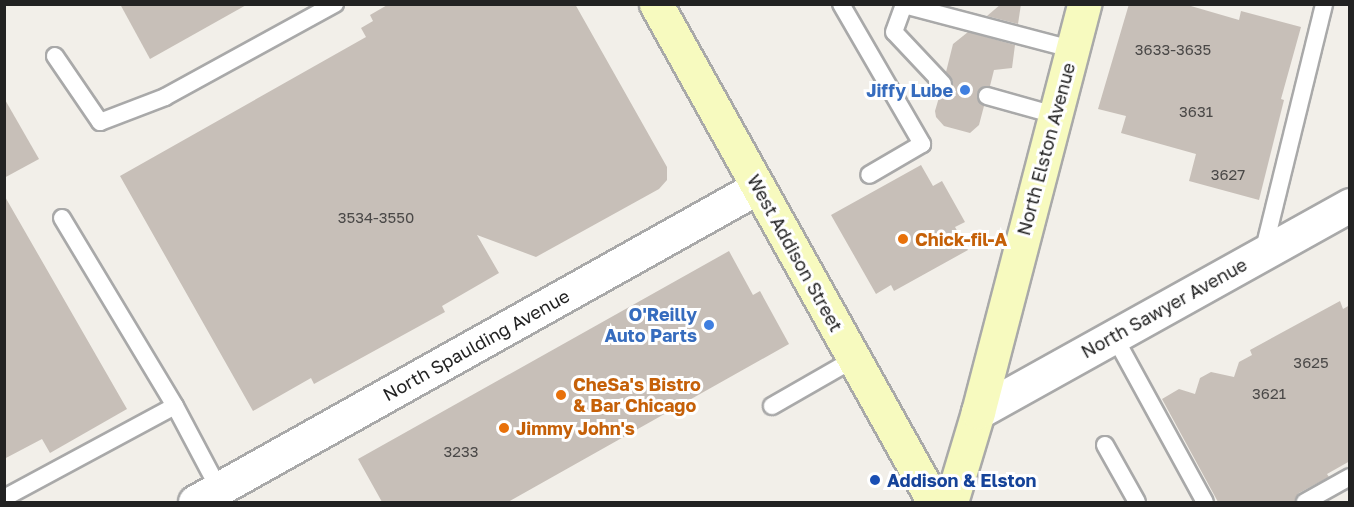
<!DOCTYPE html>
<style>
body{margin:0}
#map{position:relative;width:1354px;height:507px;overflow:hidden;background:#f2efe9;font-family:"Golos Text",sans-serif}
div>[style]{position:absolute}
.building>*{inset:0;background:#c7bfb8}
.roads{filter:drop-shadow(2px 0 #a9a9a9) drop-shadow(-2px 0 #a9a9a9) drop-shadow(0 2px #a9a9a9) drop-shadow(0 -2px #a9a9a9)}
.service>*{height:16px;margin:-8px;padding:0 8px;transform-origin:8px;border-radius:8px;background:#fff}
.minor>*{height:33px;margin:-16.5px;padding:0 16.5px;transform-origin:16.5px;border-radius:16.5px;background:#fff}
.secondary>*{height:33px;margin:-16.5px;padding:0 16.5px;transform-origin:16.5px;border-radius:16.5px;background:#f7fabf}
.dots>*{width:16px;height:16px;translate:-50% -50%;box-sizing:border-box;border:3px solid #fff;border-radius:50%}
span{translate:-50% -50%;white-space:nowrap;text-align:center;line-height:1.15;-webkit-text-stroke:6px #fff;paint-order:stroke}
.number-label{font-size:15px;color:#4b4948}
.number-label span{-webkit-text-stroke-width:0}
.shop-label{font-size:18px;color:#366cbe;font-weight:700}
.right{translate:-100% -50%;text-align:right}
.street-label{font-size:18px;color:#222}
.food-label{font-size:18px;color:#c56008;font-weight:700}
.left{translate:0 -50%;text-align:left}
.transit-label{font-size:18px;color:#164399;font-weight:700}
.frame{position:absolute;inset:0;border:6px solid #222;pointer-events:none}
</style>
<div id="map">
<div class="building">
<i style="clip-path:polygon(120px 4px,248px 4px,150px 59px)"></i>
<i style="clip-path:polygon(389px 4px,575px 4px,667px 167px,667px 180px,659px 189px,536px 257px,477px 235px,499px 273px,442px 306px,445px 312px,314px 384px,311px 378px,253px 411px,120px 176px,366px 37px,361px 28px,373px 21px,370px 15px)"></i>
<i style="clip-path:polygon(1001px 4px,1021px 4px,1018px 24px,987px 16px)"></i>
<i style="clip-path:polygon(1129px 4px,1184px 4px,1239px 20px,1241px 11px,1301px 27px,1281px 99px,1284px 100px,1259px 200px,1189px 181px,1196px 154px,1121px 133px,1126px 116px,1098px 109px)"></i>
<i style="clip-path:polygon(968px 32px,1015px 45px,1012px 68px,994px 70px,990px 86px,984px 86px,977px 93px,977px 99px,984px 106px,979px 125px,970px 133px,944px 126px,936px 117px,935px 111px,940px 94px,950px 92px,953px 86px,953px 81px,946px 72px,953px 44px)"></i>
<i style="clip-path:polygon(4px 98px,39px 159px,4px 178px)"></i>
<i style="clip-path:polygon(921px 165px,933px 186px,942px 181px,965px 222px,955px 227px,968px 250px,894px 291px,891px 285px,876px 294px,831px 215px)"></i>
<i style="clip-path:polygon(4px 195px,127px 409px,50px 453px,42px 439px,4px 459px)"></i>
<i style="clip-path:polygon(729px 251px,753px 295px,760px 291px,789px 344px,508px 502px,382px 502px,358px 459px)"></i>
<i style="clip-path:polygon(1340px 301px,1343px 309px,1350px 305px,1350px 461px,1327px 474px,1329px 477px,1299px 493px,1295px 502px,1218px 502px,1162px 399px,1179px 389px,1195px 394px,1200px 378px,1211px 372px,1234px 377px,1239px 362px,1252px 355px,1250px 350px)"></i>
</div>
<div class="roads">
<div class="service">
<i style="left:841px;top:4px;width:162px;rotate:59.9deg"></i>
<i style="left:922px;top:144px;width:61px;rotate:149.7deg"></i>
<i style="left:55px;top:56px;width:80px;rotate:55.7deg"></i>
<i style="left:100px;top:122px;width:70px;rotate:-21deg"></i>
<i style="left:165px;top:97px;width:194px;rotate:-28.7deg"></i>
<i style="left:943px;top:84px;width:71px;rotate:-133.3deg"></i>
<i style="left:894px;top:32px;width:29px;rotate:-70deg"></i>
<i style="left:904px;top:5px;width:174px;rotate:14.7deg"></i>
<i style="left:987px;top:96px;width:71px;rotate:15.6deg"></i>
<i style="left:62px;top:218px;width:219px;rotate:59deg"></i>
<i style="left:1263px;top:253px;width:256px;rotate:-76.2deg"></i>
<i style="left:1114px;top:336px;width:189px;rotate:61.3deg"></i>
<i style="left:772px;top:406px;width:95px;rotate:-29.8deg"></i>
<i style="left:1105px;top:445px;width:65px;rotate:60.7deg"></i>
<i style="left:4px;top:498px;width:194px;rotate:-28.3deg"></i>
<i style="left:175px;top:406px;width:94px;rotate:62.1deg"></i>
<i style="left:1305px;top:502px;width:51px;rotate:-29.1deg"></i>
</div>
<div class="minor">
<i style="left:978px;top:412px;width:426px;rotate:-29.1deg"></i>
<i style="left:195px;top:502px;width:645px;rotate:-29.23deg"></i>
</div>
<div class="secondary">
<i style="left:656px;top:4px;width:570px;rotate:60.83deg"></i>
<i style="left:951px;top:502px;width:94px;rotate:-73.3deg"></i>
<i style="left:978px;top:412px;width:422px;rotate:-75.4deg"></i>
</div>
</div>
<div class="dots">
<i style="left:965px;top:90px;background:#3f7fe0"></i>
<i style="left:903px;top:239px;background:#e8710a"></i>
<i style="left:709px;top:325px;background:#3f7fe0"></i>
<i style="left:561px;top:395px;background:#e8710a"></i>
<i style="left:504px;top:428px;background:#e8710a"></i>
<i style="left:875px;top:480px;background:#1a4fb4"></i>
</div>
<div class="number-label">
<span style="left:1173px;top:50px">3633-3635</span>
<span style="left:1196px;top:112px">3631</span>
<span style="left:1228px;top:175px">3627</span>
<span style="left:376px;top:218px">3534-3550</span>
<span style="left:1311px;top:363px">3625</span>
<span style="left:1269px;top:394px">3621</span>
<span style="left:461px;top:452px">3233</span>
</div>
<div class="shop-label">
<span class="right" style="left:953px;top:90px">Jiffy Lube</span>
<span class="right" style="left:697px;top:325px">O'Reilly<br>Auto Parts</span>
</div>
<div class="street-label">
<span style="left:1046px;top:149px;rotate:-75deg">North Elston Avenue</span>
<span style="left:795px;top:253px;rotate:61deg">West Addison Street</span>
<span style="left:1164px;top:308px;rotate:-29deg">North Sawyer Avenue</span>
<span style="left:476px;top:345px;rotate:-29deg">North Spaulding Avenue</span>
</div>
<div class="food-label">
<span class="left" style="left:915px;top:239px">Chick-fil-A</span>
<span class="left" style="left:573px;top:395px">CheSa's Bistro<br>&amp; Bar Chicago</span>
<span class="left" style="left:516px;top:428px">Jimmy John's</span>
</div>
<div class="transit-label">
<span class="left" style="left:887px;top:480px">Addison &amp; Elston</span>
</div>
<div class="frame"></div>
</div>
